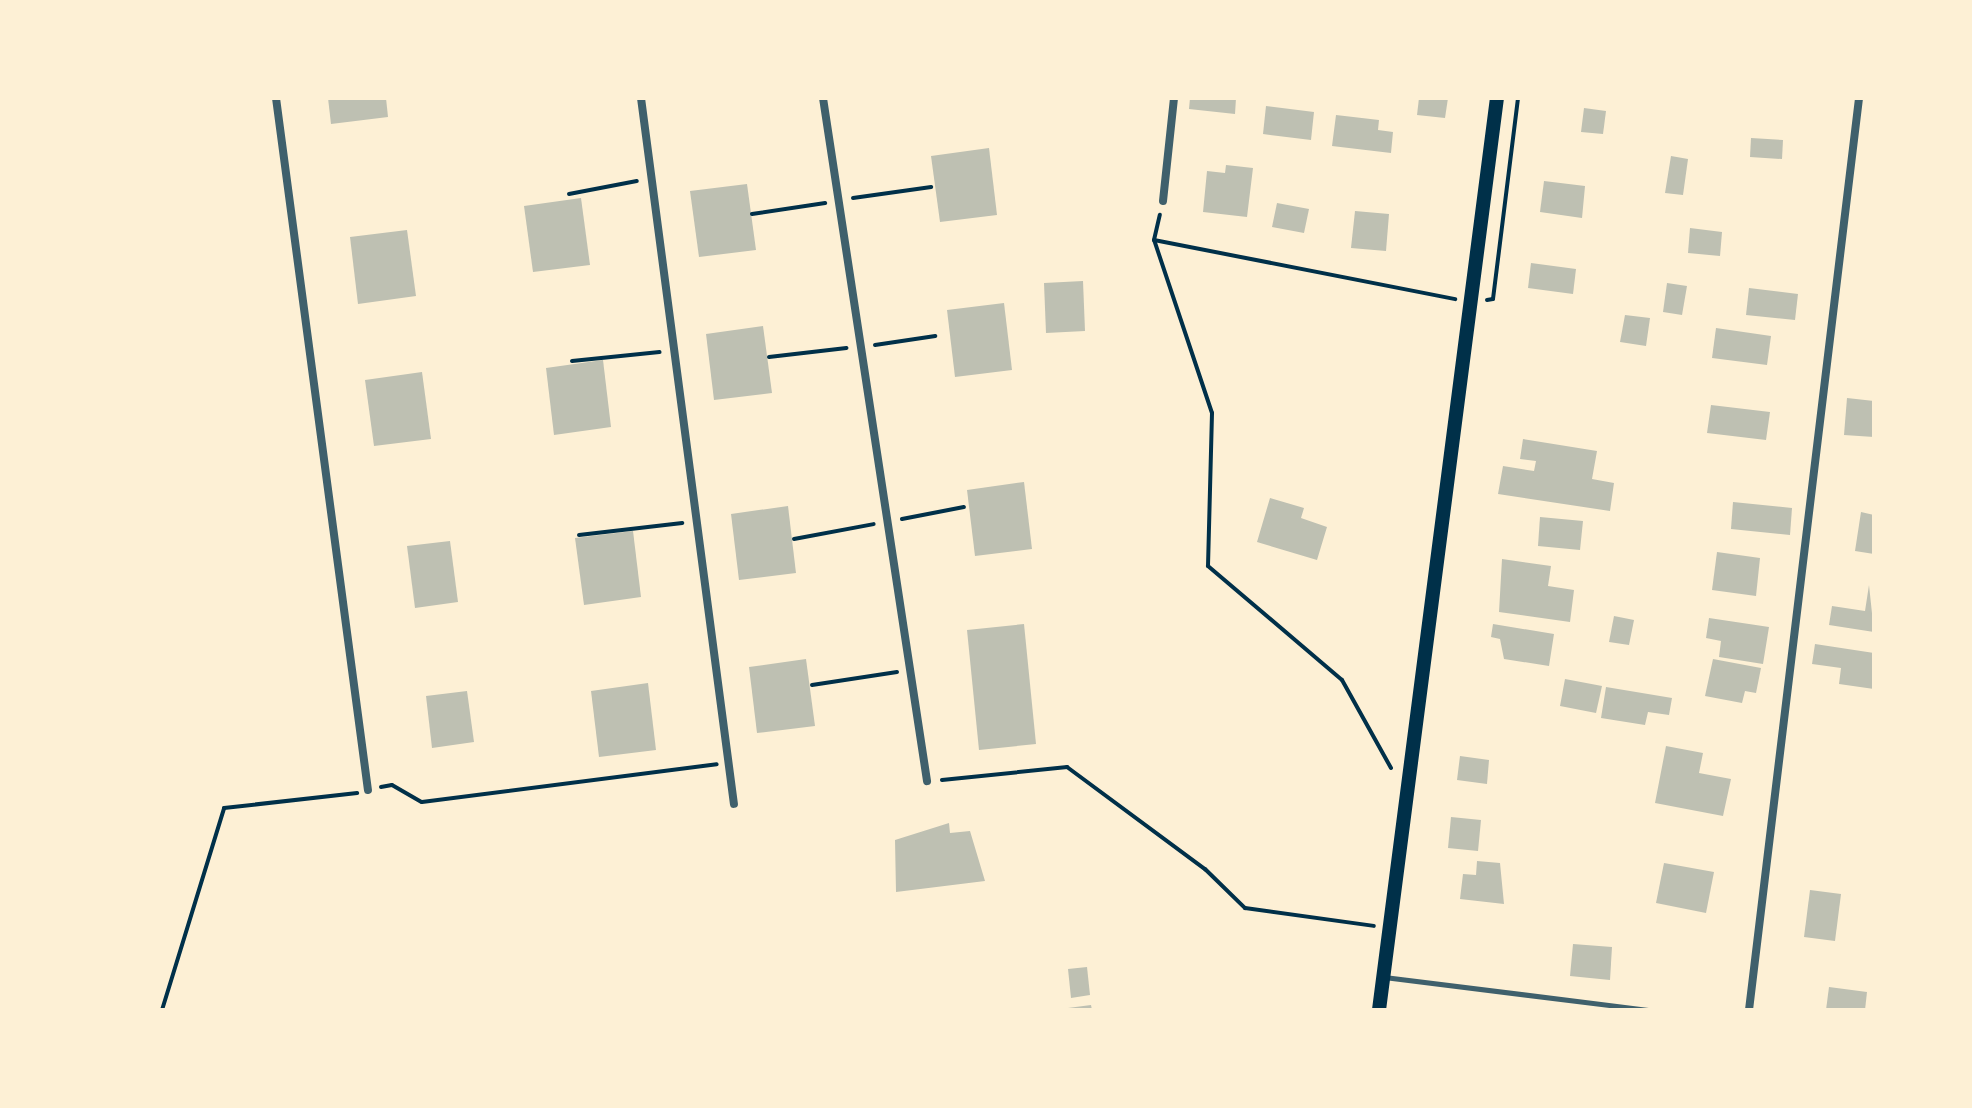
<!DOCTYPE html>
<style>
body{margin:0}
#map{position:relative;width:1972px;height:1108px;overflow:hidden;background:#fdf0d5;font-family:Inter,sans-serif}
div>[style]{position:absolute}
.building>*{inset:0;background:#bec0b2}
.path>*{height:4px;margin:-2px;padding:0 2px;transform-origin:2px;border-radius:2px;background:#003049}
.service>*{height:5px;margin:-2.5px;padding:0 2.5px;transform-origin:2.5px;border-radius:2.5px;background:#3f606c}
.minor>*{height:8px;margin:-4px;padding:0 4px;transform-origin:4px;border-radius:4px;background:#3f606c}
.secondary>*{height:14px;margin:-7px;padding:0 7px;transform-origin:7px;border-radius:7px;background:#003049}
span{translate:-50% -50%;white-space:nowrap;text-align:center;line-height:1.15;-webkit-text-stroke:7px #fdf0d5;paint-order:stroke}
.frame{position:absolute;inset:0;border:100px solid #fdf0d5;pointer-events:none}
</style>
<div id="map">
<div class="building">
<i style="clip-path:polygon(328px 98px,386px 98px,388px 117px,331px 124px)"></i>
<i style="clip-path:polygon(1190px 98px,1236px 98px,1235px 114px,1189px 109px)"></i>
<i style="clip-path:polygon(1419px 98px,1448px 98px,1445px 118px,1417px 115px)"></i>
<i style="clip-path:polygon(1266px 106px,1314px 112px,1311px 140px,1263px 134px)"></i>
<i style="clip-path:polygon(1584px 108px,1606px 111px,1603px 134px,1581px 132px)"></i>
<i style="clip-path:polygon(1336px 115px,1379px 120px,1378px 130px,1393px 132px,1391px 153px,1332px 146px)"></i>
<i style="clip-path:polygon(1751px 138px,1783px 140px,1782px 159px,1750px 157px)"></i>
<i style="clip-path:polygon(989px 148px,997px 215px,940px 222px,931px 156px)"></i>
<i style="clip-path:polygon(1671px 156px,1688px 159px,1683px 195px,1665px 193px)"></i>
<i style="clip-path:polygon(1226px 165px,1253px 168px,1247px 217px,1203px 212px,1207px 171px,1225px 173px)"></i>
<i style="clip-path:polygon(1544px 181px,1585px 186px,1582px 218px,1540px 212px)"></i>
<i style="clip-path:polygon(747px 184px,756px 250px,699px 257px,690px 191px)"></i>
<i style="clip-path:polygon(581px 198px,590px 265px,533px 272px,524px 206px)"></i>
<i style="clip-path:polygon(1277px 203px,1309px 209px,1304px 233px,1272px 227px)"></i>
<i style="clip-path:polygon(1355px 211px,1389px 214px,1386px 251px,1351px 248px)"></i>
<i style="clip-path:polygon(1690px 228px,1722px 232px,1720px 256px,1688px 253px)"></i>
<i style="clip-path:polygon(407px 230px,416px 296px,358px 304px,350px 237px)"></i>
<i style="clip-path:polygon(1531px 263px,1576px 269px,1573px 294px,1528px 288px)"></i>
<i style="clip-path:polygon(1083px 281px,1085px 331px,1046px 333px,1044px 283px)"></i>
<i style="clip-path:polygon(1667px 283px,1687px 286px,1682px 315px,1663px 312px)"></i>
<i style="clip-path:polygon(1749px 288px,1798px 294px,1795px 320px,1746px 315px)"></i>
<i style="clip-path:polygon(1004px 303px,1012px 370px,955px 377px,947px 310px)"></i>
<i style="clip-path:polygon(1625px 315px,1650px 318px,1646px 346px,1620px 342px)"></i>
<i style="clip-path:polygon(763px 326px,772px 393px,714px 400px,706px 334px)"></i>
<i style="clip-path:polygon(1716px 328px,1771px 336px,1767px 365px,1712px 358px)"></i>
<i style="clip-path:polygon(603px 360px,611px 427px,554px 435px,546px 368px)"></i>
<i style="clip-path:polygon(422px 372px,431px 439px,374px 446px,365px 380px)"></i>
<i style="clip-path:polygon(1847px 398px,1874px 401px,1874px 437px,1844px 435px)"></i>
<i style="clip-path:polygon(1711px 405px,1770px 412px,1766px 440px,1707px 433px)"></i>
<i style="clip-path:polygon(1523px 439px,1597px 451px,1592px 479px,1614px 483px,1610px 511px,1498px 494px,1503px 466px,1534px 471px,1536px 461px,1520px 459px)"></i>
<i style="clip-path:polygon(1024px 482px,1032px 549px,975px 556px,967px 490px)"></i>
<i style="clip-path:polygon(1270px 498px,1304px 508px,1301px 518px,1327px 527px,1317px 560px,1257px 542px)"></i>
<i style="clip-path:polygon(1733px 502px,1792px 508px,1790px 535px,1731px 529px)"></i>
<i style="clip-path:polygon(788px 506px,796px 573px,739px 580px,731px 514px)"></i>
<i style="clip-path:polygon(1861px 512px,1874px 515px,1874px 554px,1855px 551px)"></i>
<i style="clip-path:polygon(1540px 517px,1583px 521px,1580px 550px,1538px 546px)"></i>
<i style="clip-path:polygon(633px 531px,641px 597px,584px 605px,575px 538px)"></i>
<i style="clip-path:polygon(450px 541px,458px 602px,415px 608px,407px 546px)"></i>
<i style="clip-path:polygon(1717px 552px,1760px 558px,1756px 596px,1712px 590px)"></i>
<i style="clip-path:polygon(1502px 559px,1551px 566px,1548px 586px,1574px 590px,1570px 622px,1499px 612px)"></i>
<i style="clip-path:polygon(1869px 585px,1874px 632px,1829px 625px,1832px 606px,1865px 611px)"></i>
<i style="clip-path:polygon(1614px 616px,1634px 620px,1629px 645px,1609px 642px)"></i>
<i style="clip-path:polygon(1709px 618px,1769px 627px,1763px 664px,1719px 657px,1721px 641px,1706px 638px)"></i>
<i style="clip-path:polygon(1024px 624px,1036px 744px,979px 750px,967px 630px)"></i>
<i style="clip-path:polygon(1493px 624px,1554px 634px,1549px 666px,1504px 659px,1500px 639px,1491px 637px)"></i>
<i style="clip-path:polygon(1815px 644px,1874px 653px,1874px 689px,1839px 684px,1841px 668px,1812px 664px)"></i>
<i style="clip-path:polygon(806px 659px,815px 726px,757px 733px,749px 667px)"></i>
<i style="clip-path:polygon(1713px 659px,1761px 668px,1756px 693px,1745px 691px,1742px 703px,1705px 696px)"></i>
<i style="clip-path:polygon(1565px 679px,1602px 686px,1596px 713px,1560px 706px)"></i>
<i style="clip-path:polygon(648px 683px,656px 750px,599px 757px,591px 691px)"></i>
<i style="clip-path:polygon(1606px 687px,1672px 698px,1669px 715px,1648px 712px,1645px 725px,1601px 718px)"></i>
<i style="clip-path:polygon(467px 691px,474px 742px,432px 748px,426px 696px)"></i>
<i style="clip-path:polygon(1666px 746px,1703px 753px,1699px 773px,1731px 779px,1723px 816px,1655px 803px)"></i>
<i style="clip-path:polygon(1460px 756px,1489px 760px,1487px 784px,1457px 780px)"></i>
<i style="clip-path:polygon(1451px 817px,1481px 820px,1478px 851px,1448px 848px)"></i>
<i style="clip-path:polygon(949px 823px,950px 833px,970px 831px,985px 881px,896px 892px,895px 840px)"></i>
<i style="clip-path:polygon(1477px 861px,1500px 863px,1504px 904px,1460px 899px,1463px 874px,1476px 875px)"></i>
<i style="clip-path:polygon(1664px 863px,1714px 872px,1706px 913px,1656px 903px)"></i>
<i style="clip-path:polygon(1810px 890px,1841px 894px,1835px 941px,1804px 937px)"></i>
<i style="clip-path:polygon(1573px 944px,1612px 947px,1610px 980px,1570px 976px)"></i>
<i style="clip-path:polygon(1087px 967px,1090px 995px,1071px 998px,1068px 969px)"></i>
<i style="clip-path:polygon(1829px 987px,1867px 992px,1865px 1010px,1826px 1010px)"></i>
<i style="clip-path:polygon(1091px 1005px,1092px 1010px,1068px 1010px,1068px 1008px)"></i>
</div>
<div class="path">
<i style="left:569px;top:194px;width:69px;rotate:-10.8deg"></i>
<i style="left:853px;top:198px;width:79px;rotate:-8deg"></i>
<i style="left:752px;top:214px;width:74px;rotate:-8.6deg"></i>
<i style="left:1154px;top:240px;width:26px;rotate:-77deg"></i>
<i style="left:1487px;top:300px;width:6px;rotate:-9deg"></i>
<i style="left:1493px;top:299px;width:203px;rotate:-82.9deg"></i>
<i style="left:875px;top:345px;width:61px;rotate:-8.5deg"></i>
<i style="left:769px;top:357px;width:78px;rotate:-6.7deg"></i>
<i style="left:572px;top:361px;width:88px;rotate:-5.8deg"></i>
<i style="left:902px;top:519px;width:63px;rotate:-11deg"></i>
<i style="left:579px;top:535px;width:104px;rotate:-6.6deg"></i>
<i style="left:794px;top:539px;width:81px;rotate:-10.6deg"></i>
<i style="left:812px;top:685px;width:86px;rotate:-8.7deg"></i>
<i style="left:1391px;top:768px;width:101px;rotate:-119.1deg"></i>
<i style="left:1342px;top:680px;width:176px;rotate:-139.6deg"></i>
<i style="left:1208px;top:566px;width:153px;rotate:-88.5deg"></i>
<i style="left:1212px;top:413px;width:182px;rotate:-108.5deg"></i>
<i style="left:1154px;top:240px;width:307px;rotate:11.1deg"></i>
<i style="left:942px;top:780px;width:126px;rotate:-5.9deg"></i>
<i style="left:1067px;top:767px;width:172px;rotate:36.5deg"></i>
<i style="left:1205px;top:869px;width:56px;rotate:44.3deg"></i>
<i style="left:1245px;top:908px;width:130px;rotate:7.9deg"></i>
<i style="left:381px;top:787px;width:11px;rotate:-10deg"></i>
<i style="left:392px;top:785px;width:34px;rotate:30deg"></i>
<i style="left:422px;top:802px;width:297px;rotate:-7.3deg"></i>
<i style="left:162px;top:1010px;width:211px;rotate:-72.9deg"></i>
<i style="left:224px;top:808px;width:134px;rotate:-6.4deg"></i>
</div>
<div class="service">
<i style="left:1384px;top:977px;width:268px;rotate:7.1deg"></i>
</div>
<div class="minor">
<i style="left:276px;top:98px;width:698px;rotate:82.43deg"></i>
<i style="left:641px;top:98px;width:712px;rotate:82.5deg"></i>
<i style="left:823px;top:98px;width:691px;rotate:81.34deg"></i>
<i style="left:1163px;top:201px;width:104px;rotate:-83.9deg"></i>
<i style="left:1749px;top:1010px;width:919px;rotate:-83.12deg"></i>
</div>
<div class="secondary">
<i style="left:1379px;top:1010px;width:920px;rotate:-82.63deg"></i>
</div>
<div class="frame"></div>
</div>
